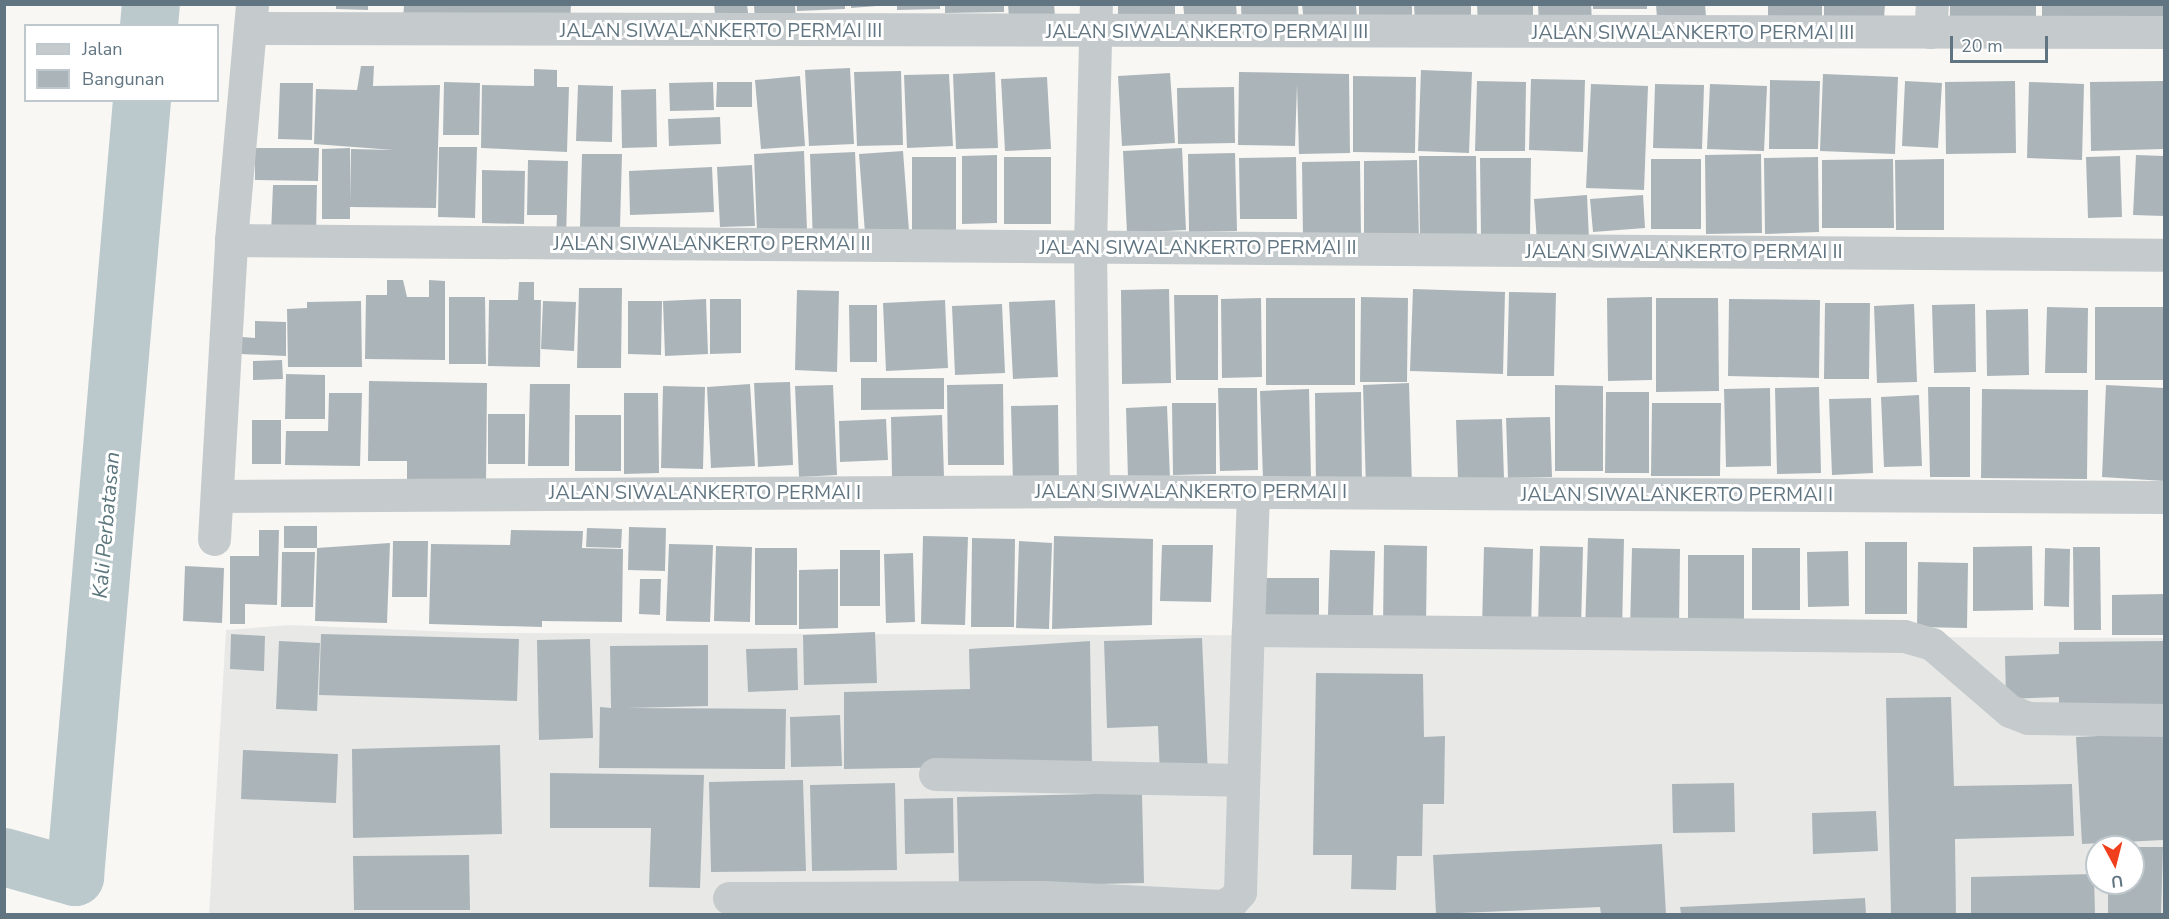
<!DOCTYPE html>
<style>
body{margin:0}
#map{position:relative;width:2169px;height:919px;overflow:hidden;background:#f8f7f4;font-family:"Nunito Sans",sans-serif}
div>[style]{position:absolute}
.built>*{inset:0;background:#e8e9e7}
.river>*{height:58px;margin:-29px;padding:0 29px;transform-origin:29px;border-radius:29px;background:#bbc9cd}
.building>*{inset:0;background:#abb5b9}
.minor>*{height:33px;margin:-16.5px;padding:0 16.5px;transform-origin:16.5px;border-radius:16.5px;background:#c5cacc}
span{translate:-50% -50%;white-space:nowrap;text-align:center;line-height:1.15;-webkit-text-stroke:6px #fff;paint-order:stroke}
.street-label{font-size:20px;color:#607581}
.water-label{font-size:21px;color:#5b767c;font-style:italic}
.frame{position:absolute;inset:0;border:6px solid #607581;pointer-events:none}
.legend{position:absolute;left:24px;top:24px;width:195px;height:78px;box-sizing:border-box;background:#fff;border:2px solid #bfc8cd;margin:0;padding:8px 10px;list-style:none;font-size:18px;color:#607581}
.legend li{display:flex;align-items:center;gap:12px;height:30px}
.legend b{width:30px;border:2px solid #bfc8cd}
.north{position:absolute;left:2085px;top:835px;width:60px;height:60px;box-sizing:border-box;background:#fff;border:2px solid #bfc8cd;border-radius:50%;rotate:173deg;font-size:16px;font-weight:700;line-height:24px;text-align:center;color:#607581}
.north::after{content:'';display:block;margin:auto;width:21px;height:27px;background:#ef3f1c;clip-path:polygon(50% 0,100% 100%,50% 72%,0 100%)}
.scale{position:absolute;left:1950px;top:36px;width:98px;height:27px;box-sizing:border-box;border:3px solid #607581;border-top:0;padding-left:8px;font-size:18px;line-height:21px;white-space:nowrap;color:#607581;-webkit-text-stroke:4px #fff;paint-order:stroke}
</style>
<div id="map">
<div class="built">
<i style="clip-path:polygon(evenodd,290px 625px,480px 633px,2164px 638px,2164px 914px,209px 914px,226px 630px,290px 625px,2097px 847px,2133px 847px,2133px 883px,2097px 883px,2097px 847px)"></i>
</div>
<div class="river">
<i style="left:149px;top:26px;width:22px;rotate:-85deg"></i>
<i style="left:4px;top:857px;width:74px;rotate:15.7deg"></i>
<i style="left:75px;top:877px;width:780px;rotate:-85.07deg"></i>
</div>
<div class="building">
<i style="clip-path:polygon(336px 4px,368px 4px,368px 10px,336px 9px)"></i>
<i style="clip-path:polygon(714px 4px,747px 4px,749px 22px,716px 25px)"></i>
<i style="clip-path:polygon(754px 4px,795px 4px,796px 23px,755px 25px)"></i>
<i style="clip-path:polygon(797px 4px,845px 4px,845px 9px,797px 11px)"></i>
<i style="clip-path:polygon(851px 4px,877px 4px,877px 6px,851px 8px)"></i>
<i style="clip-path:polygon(897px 4px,940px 4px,940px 9px,897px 10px)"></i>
<i style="clip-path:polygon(945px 4px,1004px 4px,1004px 12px,945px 13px)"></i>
<i style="clip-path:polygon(1008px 4px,1054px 4px,1055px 17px,1009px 18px)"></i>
<i style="clip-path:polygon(1118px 4px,1175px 4px,1175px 15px,1118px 14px)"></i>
<i style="clip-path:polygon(1183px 4px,1236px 4px,1237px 18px,1185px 22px)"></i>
<i style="clip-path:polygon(1241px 4px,1298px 4px,1299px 25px,1242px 29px)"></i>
<i style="clip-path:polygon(1302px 4px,1356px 4px,1357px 20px,1304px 23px)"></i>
<i style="clip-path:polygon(1359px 4px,1412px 4px,1412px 18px,1359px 19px)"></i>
<i style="clip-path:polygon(1414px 4px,1471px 4px,1471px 21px,1415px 22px)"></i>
<i style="clip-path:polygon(1477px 4px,1533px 4px,1533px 23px,1478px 25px)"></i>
<i style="clip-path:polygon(1538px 4px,1591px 4px,1592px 21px,1539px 24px)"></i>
<i style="clip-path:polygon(1593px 4px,1647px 4px,1647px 9px,1593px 9px)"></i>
<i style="clip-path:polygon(1656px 4px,1705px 4px,1706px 17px,1657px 19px)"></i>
<i style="clip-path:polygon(1768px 4px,1822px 4px,1822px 17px,1768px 18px)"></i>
<i style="clip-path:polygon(1824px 4px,1885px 4px,1884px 19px,1824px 17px)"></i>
<i style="clip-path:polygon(1950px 4px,2036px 4px,2036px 25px,1950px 25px)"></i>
<i style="clip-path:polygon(2042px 4px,2164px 4px,2164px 23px,2042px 22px)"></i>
<i style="clip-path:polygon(404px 5px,571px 5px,570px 21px,403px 21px)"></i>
<i style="clip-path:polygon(361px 66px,374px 66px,373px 86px,440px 85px,436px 208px,350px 207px,350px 219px,322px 219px,322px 149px,350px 148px,350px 201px,351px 149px,394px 150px,314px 144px,316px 89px,357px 90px)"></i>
<i style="clip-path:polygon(850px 68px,854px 144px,809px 146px,805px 70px)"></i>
<i style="clip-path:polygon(534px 69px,557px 70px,557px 87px,569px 87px,567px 152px,481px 148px,482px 85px,534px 86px)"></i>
<i style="clip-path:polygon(1421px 70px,1472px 72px,1469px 153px,1418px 151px)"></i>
<i style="clip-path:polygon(901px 71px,903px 145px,857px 146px,854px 72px)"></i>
<i style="clip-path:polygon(995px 72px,998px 148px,956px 149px,953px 74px)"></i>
<i style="clip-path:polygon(1239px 72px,1349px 74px,1350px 153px,1299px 154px,1297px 85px,1295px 146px,1238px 145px)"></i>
<i style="clip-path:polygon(1170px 73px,1175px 143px,1122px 146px,1118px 76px)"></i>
<i style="clip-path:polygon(949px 74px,953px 146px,907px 148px,904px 75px)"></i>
<i style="clip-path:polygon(1823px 74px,1898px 77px,1895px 154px,1820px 151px)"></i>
<i style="clip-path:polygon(800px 76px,805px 146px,761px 149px,755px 80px)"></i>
<i style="clip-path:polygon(1353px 76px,1416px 77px,1415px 153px,1353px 152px)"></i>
<i style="clip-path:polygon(1047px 77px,1051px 149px,1005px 151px,1001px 79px)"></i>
<i style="clip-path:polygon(1531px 79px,1585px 80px,1583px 152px,1529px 150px)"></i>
<i style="clip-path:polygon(1770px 80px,1820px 81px,1818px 149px,1769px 149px)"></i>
<i style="clip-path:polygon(1477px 81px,1526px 82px,1525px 151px,1475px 151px)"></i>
<i style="clip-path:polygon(1905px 81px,1942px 83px,1938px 148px,1902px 146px)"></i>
<i style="clip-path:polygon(2015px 81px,2016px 153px,1946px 154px,1945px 82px)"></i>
<i style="clip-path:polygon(2164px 81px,2164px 149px,2091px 151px,2090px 82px)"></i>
<i style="clip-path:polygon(444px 82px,480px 83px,479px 135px,443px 135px)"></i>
<i style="clip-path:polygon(713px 82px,714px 110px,670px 111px,669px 83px)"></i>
<i style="clip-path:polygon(717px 82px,752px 82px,752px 107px,716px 107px)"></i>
<i style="clip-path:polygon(2029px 82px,2084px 84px,2082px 160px,2027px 158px)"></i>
<i style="clip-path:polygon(280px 83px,313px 83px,312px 140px,278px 139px)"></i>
<i style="clip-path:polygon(1591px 84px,1648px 86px,1644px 190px,1586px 188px)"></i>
<i style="clip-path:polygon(1655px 84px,1704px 85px,1702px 149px,1653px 148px)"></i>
<i style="clip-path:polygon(1710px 84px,1767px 86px,1764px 151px,1707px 149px)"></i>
<i style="clip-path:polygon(578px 85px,613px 86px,612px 142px,576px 141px)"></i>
<i style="clip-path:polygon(1234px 87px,1235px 143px,1178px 144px,1177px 88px)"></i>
<i style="clip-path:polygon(656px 89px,657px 147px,622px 148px,621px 90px)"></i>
<i style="clip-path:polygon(720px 117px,721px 144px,669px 146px,668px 119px)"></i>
<i style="clip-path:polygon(439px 147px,477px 147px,475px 218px,438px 217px)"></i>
<i style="clip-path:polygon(255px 148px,319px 148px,318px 181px,255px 180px)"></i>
<i style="clip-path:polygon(1182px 148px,1186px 230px,1127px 233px,1123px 151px)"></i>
<i style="clip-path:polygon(804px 151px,807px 230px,757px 232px,754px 154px)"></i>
<i style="clip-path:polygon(903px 151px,909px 231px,865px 233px,859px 154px)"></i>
<i style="clip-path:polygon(855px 152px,859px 241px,813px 243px,810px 154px)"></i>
<i style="clip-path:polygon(1235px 153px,1237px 231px,1189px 232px,1188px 154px)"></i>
<i style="clip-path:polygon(582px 154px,622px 154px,620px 227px,580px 227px)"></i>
<i style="clip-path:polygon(1761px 154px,1762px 233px,1706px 234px,1705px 155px)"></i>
<i style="clip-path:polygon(997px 155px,997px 223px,962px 224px,962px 156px)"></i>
<i style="clip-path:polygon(2136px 155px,2164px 156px,2164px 216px,2133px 215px)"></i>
<i style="clip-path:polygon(1419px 156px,1476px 156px,1477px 241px,1420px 242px)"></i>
<i style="clip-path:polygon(2120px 156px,2122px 217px,2088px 218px,2086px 157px)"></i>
<i style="clip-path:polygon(912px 157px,956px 157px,956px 233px,912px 233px)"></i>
<i style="clip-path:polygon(1004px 157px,1051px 157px,1051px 224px,1004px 224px)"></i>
<i style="clip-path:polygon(1296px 157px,1297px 219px,1240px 219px,1239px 158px)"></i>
<i style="clip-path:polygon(1818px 157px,1819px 232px,1765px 234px,1764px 158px)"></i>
<i style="clip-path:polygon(1480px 158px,1531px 158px,1530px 236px,1481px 237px)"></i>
<i style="clip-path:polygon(1651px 159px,1701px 159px,1701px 229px,1651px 229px)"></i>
<i style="clip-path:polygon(1893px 159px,1894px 228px,1822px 228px,1822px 160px)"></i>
<i style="clip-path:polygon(1944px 159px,1944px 230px,1896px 230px,1895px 160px)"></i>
<i style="clip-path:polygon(528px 160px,568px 161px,566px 239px,556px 239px,557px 215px,527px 215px)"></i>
<i style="clip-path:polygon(1417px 160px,1419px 240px,1364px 241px,1364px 161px)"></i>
<i style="clip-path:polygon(1360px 161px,1361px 237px,1303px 238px,1302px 162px)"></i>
<i style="clip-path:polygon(752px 165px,755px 226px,720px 227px,717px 167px)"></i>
<i style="clip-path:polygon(712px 167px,714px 212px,630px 215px,629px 171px)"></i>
<i style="clip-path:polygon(482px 170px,525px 171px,524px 224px,482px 223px)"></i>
<i style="clip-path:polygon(273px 185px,317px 185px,316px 235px,271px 234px)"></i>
<i style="clip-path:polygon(1587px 195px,1589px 239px,1537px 242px,1534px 199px)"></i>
<i style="clip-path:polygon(1643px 195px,1645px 228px,1593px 232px,1590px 199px)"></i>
<i style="clip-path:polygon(387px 280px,403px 280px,407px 297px,429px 297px,429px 280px,445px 281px,445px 360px,365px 359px,366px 295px,387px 295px)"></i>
<i style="clip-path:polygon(519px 282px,534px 282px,534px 300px,541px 300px,540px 367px,488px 366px,489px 300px,518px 300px)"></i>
<i style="clip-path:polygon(579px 288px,622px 288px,621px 368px,577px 368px)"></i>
<i style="clip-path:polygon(1169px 289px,1171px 383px,1122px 384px,1121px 290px)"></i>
<i style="clip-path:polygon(1413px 289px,1505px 292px,1503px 374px,1410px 371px)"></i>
<i style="clip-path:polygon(797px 290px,839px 291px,837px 372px,795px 370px)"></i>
<i style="clip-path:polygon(1509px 292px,1556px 293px,1554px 376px,1507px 376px)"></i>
<i style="clip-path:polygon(1174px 295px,1218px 295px,1218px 380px,1176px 380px)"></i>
<i style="clip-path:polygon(449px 297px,485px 297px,486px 364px,449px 364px)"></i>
<i style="clip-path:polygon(1361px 297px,1408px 298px,1407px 382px,1360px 382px)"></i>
<i style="clip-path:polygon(1652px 297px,1652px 380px,1608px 381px,1607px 298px)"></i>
<i style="clip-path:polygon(1261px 298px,1262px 377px,1222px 378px,1221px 299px)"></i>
<i style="clip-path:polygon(1266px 298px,1355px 298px,1355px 385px,1266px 385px)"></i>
<i style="clip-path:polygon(1656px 298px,1718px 298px,1719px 391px,1656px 392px)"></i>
<i style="clip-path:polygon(706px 299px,708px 354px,665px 356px,663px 301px)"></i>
<i style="clip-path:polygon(710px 299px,741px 299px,741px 353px,710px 354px)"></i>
<i style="clip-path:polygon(1729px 299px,1820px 300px,1819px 378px,1728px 376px)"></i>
<i style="clip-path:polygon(945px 300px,948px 368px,886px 371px,883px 303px)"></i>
<i style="clip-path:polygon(1055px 300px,1058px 377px,1013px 379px,1009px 302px)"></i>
<i style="clip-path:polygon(361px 301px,362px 367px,288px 367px,287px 309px,307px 308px,307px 302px)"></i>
<i style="clip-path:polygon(543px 301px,576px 302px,574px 351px,541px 349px)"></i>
<i style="clip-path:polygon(628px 301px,662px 301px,661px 355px,628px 354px)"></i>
<i style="clip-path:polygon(1825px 303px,1870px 303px,1869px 379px,1824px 379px)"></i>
<i style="clip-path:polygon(1002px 304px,1005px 373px,955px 375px,952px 306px)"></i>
<i style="clip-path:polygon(1914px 304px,1917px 382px,1877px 383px,1874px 306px)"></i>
<i style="clip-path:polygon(1975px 304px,1976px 372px,1934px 373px,1932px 305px)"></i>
<i style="clip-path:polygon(849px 305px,877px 305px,877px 362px,850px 362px)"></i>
<i style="clip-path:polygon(2047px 307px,2088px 308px,2087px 373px,2045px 373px)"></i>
<i style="clip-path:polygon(2095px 307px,2164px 307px,2164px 380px,2095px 380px)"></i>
<i style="clip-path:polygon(2028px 309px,2029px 375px,1987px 376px,1986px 310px)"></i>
<i style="clip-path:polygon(255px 321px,286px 322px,286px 356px,241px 354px,242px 337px,255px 338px)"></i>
<i style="clip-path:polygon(282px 360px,283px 379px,253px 380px,253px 361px)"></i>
<i style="clip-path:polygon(286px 374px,325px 375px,325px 419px,285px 419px)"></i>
<i style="clip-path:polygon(861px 378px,944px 378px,944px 409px,861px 410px)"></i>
<i style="clip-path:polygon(369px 381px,487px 383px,486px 483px,407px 480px,407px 461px,368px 461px)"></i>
<i style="clip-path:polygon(790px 382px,793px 465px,758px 467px,754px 383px)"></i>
<i style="clip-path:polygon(1409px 383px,1412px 487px,1366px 489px,1363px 385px)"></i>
<i style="clip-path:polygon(530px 384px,570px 384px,569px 466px,528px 466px)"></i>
<i style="clip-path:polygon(750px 384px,755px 466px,711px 468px,707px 387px)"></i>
<i style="clip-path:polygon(1003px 384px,1004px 465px,948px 465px,947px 385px)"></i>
<i style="clip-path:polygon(833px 385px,837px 475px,799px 477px,795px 386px)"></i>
<i style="clip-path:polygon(1555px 385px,1603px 386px,1603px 471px,1555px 471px)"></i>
<i style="clip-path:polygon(2106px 385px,2164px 388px,2164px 481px,2102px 477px)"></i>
<i style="clip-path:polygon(663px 386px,705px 387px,703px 469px,661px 468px)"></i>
<i style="clip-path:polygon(1819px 387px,1821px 473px,1777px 474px,1775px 388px)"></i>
<i style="clip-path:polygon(1928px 387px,1970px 387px,1970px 477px,1930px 477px)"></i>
<i style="clip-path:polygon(1218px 388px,1257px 388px,1258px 470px,1220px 471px)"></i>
<i style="clip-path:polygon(1770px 388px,1771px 466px,1726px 467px,1724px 389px)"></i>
<i style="clip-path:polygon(1309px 389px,1311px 478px,1263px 479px,1260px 391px)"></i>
<i style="clip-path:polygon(1982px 389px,2088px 390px,2087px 479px,1981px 478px)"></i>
<i style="clip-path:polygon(1361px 392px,1362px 487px,1316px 487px,1315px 393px)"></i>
<i style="clip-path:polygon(1606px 392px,1649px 392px,1649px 473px,1605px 473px)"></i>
<i style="clip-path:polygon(329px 393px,362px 393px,360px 466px,285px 465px,286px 431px,328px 431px)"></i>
<i style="clip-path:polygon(624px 393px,658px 393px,659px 473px,624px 474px)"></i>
<i style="clip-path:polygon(1919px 395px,1922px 466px,1884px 467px,1881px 397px)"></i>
<i style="clip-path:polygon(1871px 398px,1873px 473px,1832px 475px,1829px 399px)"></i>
<i style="clip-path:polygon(1172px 403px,1216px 403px,1216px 474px,1173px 475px)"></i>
<i style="clip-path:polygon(1652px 403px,1721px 403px,1720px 476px,1651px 476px)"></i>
<i style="clip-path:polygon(1058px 405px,1059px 483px,1013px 483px,1011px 406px)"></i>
<i style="clip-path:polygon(1167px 406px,1170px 478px,1128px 479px,1126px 408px)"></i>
<i style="clip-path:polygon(488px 414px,525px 414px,525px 464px,488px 464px)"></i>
<i style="clip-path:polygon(575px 415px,621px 415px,621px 471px,575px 471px)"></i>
<i style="clip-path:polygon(942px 415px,944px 477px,892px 478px,891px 417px)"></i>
<i style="clip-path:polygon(1550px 417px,1552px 477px,1508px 478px,1506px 418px)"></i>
<i style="clip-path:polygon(886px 419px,888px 460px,840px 462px,839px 421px)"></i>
<i style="clip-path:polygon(1502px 419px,1504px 478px,1458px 479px,1456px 420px)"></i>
<i style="clip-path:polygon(252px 420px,281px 420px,281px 464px,252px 464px)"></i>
<i style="clip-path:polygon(284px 526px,317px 526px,317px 548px,390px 543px,387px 623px,315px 621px,317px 548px,284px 548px)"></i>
<i style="clip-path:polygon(629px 527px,666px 528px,665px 571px,628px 570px)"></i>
<i style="clip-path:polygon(587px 528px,622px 529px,621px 548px,586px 547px)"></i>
<i style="clip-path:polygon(259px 530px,279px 530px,277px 605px,245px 604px,245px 624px,230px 624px,230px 556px,259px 556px)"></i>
<i style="clip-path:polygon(511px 530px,583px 531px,582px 548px,623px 549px,622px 622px,542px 621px,542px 627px,429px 624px,431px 544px,510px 545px)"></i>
<i style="clip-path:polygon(923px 536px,968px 537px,965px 625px,921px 624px)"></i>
<i style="clip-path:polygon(1054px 536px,1153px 539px,1152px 625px,1052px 629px)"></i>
<i style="clip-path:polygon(972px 538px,1015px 539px,1014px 627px,971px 627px)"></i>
<i style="clip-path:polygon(1588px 538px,1624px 539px,1622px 632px,1585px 632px)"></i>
<i style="clip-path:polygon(393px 541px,428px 541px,427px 597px,392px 597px)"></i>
<i style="clip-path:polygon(1019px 541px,1052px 543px,1049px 629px,1016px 628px)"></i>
<i style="clip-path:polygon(1865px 542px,1907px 542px,1907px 614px,1865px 614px)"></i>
<i style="clip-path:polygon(669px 544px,713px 545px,710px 622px,666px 621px)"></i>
<i style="clip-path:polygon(1162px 545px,1213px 545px,1211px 602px,1160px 601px)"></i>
<i style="clip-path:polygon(1384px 545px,1427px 546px,1426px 627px,1383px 627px)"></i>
<i style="clip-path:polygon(716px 546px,752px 547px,750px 622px,714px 621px)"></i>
<i style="clip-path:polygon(1540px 546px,1583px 547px,1581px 628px,1538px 628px)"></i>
<i style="clip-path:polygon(2032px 546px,2033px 610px,1973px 611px,1973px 547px)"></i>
<i style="clip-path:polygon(1484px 547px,1533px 549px,1531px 629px,1482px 628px)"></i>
<i style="clip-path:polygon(2073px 547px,2100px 547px,2101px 630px,2074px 630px)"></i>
<i style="clip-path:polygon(755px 548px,797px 548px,797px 625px,755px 625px)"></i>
<i style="clip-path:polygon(1632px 548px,1680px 549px,1679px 631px,1630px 630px)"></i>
<i style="clip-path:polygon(1752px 548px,1800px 548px,1800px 610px,1752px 610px)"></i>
<i style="clip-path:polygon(2045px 548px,2070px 549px,2069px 607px,2044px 606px)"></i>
<i style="clip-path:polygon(840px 550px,880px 550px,880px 606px,840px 606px)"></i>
<i style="clip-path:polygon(1330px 550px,1375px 551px,1373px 616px,1328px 615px)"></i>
<i style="clip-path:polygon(1848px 551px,1849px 606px,1808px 607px,1807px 552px)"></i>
<i style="clip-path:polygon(282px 552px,315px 552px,313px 607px,281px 607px)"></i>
<i style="clip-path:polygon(913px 553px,915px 622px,886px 623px,884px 554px)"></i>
<i style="clip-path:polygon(1688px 555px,1744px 555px,1744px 628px,1688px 628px)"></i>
<i style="clip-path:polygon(1918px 562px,1968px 563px,1967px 628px,1917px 627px)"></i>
<i style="clip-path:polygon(185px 566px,224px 568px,222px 623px,183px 621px)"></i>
<i style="clip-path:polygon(838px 569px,838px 628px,799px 629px,799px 570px)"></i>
<i style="clip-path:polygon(1262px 578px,1319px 578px,1319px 627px,1262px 627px)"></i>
<i style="clip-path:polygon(640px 579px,661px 579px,660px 615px,639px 614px)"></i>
<i style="clip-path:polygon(2164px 594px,2164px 635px,2112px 635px,2112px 595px)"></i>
<i style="clip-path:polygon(875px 632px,877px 683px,804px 685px,803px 635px)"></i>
<i style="clip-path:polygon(231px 634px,265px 636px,264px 671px,230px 669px)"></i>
<i style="clip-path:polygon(321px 634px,519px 639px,517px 701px,319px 695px)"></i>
<i style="clip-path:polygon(1202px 638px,1208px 775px,1160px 777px,1158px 726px,1107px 728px,1104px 641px)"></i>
<i style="clip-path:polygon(590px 639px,593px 738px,539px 740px,537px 640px)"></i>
<i style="clip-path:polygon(279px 641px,320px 643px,317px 711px,276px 709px)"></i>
<i style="clip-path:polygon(1090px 641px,1092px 765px,844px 769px,844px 692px,970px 689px,969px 649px)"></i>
<i style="clip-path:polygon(2164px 641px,2164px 715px,2059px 716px,2059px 697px,2006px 699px,2005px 656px,2059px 654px,2059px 642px)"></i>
<i style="clip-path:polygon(708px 645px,708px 706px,627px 708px,786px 709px,785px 769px,599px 768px,600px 707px,611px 708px,610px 646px)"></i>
<i style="clip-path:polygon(797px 648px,798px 690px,748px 692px,746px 649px)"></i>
<i style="clip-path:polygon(1316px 673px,1423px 674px,1424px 737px,1445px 736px,1444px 804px,1423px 804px,1422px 856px,1397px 856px,1396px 890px,1351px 889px,1352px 855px,1313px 855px)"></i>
<i style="clip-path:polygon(1951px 697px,1954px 786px,2072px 784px,2074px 836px,1955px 839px,1956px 914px,1891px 914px,1886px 698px)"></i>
<i style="clip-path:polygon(840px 715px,842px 766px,791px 767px,790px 717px)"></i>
<i style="clip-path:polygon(2164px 733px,2164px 840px,2082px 844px,2076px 737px)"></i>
<i style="clip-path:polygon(500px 745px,502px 834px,353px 838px,352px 749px)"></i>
<i style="clip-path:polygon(243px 750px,338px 754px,336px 803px,241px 799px)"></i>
<i style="clip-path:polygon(550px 773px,704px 775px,700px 888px,649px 887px,651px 828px,550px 828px)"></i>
<i style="clip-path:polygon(803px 780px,806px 871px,711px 872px,709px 782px)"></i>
<i style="clip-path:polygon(895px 783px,897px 870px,812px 871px,810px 785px)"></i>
<i style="clip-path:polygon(1734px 783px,1735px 832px,1673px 833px,1672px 784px)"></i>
<i style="clip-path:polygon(1142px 793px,1144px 883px,959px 887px,957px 797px)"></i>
<i style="clip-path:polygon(953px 798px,954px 853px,905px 854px,904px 799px)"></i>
<i style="clip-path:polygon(1876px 811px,1878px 851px,1813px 854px,1812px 813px)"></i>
<i style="clip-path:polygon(1662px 844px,1666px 914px,1601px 914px,1600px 907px,1436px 914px,1433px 855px)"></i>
<i style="clip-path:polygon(2133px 847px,2163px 847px,2161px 914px,2108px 914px,2108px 883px,2133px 883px)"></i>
<i style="clip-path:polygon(469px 855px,470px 910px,354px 910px,353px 856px)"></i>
<i style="clip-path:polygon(2094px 874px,2095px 914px,1971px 914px,1971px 877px)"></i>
<i style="clip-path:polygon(1865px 898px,1866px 914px,1681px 914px,1680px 907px)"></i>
</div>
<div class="minor">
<i style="left:250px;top:28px;width:1914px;rotate:0.12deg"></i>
<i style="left:1930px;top:32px;width:28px;rotate:-86deg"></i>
<i style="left:231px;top:240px;width:1933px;rotate:0.44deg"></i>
<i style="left:1093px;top:491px;width:245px;rotate:-90.7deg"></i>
<i style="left:1090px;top:246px;width:242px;rotate:-88.6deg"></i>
<i style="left:217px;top:496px;width:876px;rotate:-0.33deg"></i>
<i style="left:1093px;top:491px;width:1071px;rotate:0.32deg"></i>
<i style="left:214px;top:539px;width:299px;rotate:-86.7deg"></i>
<i style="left:231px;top:240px;width:237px;rotate:-84.9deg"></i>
<i style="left:1248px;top:630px;width:138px;rotate:-87.9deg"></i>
<i style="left:935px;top:774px;width:306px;rotate:1.1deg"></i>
<i style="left:729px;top:898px;width:315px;rotate:-0.2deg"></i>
<i style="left:1044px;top:897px;width:178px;rotate:2.9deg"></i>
<i style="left:1222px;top:906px;width:11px;rotate:-27deg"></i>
<i style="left:1232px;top:901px;width:12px;rotate:-48deg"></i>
<i style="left:1240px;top:892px;width:262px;rotate:-88.3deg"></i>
<i style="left:1248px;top:630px;width:656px;rotate:0.52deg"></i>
<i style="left:1904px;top:636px;width:29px;rotate:16deg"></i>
<i style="left:1932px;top:644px;width:103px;rotate:40.7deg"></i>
<i style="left:2010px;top:711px;width:19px;rotate:21deg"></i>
<i style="left:2028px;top:718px;width:136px;rotate:0.8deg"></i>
</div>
<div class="street-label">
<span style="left:721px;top:30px">JALAN SIWALANKERTO PERMAI III</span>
<span style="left:1207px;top:31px">JALAN SIWALANKERTO PERMAI III</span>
<span style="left:1693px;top:32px">JALAN SIWALANKERTO PERMAI III</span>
<span style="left:712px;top:243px">JALAN SIWALANKERTO PERMAI II</span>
<span style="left:1198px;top:247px">JALAN SIWALANKERTO PERMAI II</span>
<span style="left:1684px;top:251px">JALAN SIWALANKERTO PERMAI II</span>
<span style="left:1191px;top:491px">JALAN SIWALANKERTO PERMAI I</span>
<span style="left:705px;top:492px">JALAN SIWALANKERTO PERMAI I</span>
<span style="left:1677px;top:494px">JALAN SIWALANKERTO PERMAI I</span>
</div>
<div class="water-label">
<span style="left:106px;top:525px;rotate:-85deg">Kali Perbatasan</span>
</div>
<div class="frame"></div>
<ul class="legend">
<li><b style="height:8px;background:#c5cacc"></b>Jalan</li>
<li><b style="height:16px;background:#abb5b9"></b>Bangunan</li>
</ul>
<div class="north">U</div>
<div class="scale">20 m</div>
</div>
